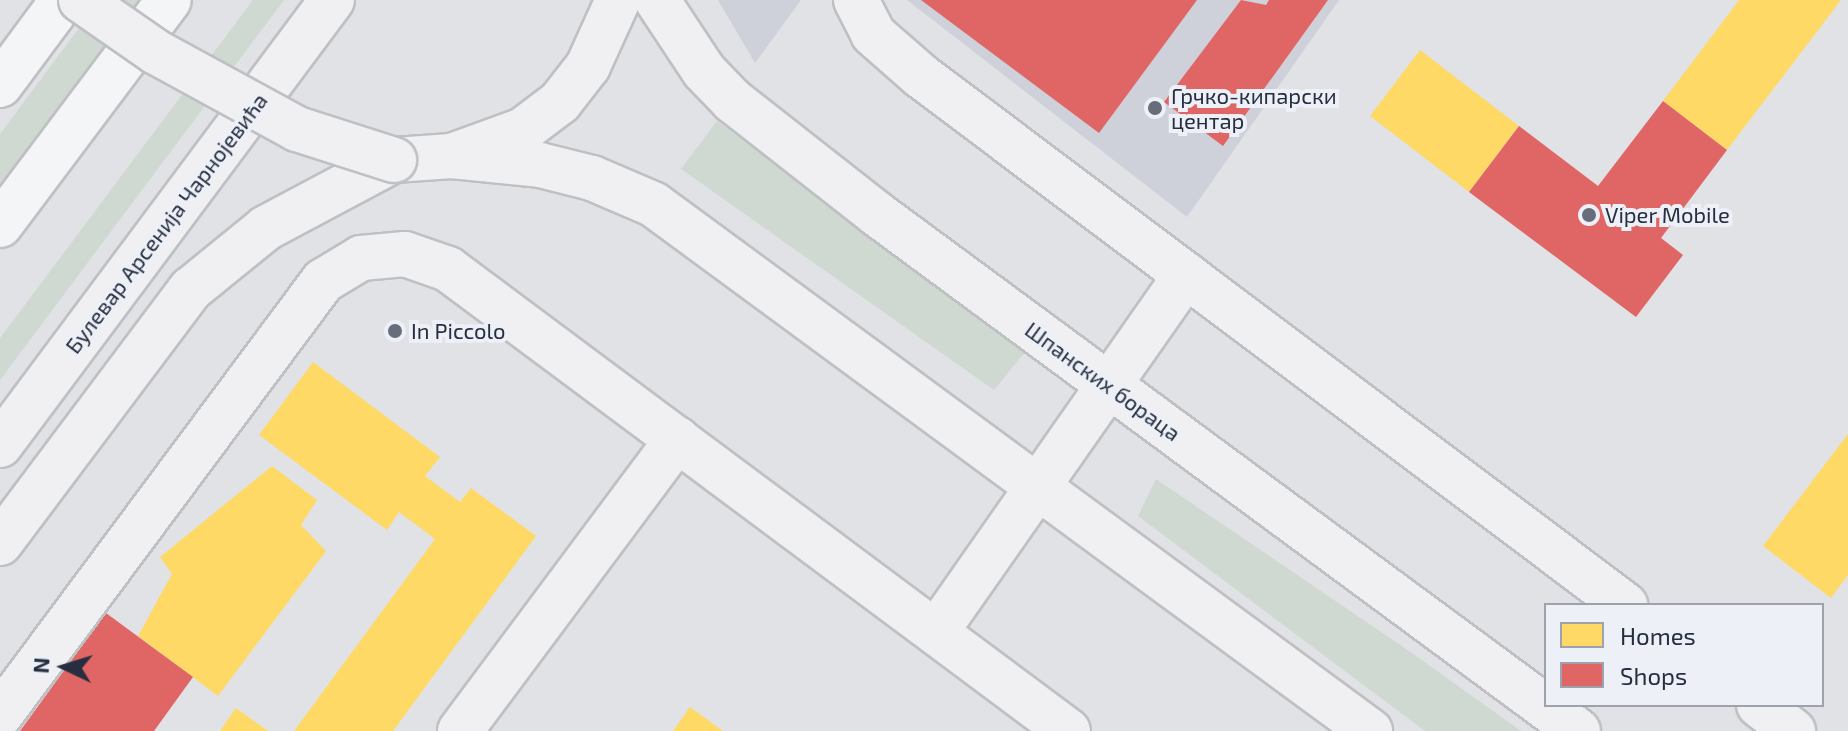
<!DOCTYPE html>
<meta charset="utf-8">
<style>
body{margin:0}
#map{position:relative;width:1848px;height:731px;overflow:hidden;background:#e0e2e6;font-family:"Exo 2",sans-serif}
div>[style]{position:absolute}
.built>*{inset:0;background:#ced1d9}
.green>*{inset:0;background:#d0d9d1}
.homes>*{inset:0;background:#ffd966}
.shops>*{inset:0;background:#e06666}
.roads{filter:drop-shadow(2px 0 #bec0c4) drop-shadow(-2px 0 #bec0c4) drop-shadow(0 2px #bec0c4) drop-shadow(0 -2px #bec0c4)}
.minor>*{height:44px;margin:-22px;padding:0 22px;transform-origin:22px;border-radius:22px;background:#f0f0f2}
.highway>*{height:44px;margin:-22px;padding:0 22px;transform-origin:22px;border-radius:22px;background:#f4f5f6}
.bridges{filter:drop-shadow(2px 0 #bec0c4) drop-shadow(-2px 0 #bec0c4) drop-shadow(0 2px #bec0c4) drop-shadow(0 -2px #bec0c4)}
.minor-bridge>*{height:44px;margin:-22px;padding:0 22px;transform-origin:22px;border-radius:22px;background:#f0f0f2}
.dots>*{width:22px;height:22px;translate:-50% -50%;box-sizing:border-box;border:4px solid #edf0f6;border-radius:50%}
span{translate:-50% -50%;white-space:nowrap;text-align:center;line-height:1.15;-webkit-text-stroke:8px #edf0f6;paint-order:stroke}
.poi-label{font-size:22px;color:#262e40}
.left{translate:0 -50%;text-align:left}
.street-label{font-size:22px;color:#262e40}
.legend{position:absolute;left:1544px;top:603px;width:280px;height:104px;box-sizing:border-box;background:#edf0f6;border:2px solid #9da2ad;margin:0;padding:10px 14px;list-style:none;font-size:24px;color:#262e40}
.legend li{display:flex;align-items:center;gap:16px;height:40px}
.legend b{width:40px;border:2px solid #9da2ad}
.north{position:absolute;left:24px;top:627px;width:80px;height:80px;-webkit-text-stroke:6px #edf0f6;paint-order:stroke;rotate:274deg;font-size:22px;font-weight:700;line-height:32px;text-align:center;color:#262e40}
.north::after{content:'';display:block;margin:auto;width:28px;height:36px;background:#262e40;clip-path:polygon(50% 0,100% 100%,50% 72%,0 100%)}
</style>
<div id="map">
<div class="built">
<i style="clip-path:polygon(718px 0,801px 0,755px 63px)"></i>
<i style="clip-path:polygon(907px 0,1339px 0,1187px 217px)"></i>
</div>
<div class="green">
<i style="clip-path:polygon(100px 0,146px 0,0 195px,0 134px)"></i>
<i style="clip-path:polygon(253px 0,284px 0,0 380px,0 338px)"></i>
<i style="clip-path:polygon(717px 121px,1025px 352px,994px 390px,681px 169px)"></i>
<i style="clip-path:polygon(1156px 479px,1412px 653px,1521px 731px,1425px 731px,1138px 516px)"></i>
</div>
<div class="homes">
<i style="clip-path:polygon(1739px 0,1841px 0,1727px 150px,1663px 101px)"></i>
<i style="clip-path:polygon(1420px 50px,1519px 126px,1469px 192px,1370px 116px)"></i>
<i style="clip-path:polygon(313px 362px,440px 457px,425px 476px,460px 502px,471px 488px,536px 536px,393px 731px,294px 731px,435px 539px,399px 512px,387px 530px,259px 435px)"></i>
<i style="clip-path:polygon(1848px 434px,1848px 575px,1831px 598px,1763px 546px)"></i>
<i style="clip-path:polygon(272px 466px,317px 500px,301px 525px,326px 551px,218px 696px,138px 636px,172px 574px,160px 557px)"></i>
<i style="clip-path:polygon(690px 707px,723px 731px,673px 731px)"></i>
<i style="clip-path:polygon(236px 708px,268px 731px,220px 731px)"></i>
</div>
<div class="shops">
<i style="clip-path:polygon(921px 0,1197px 0,1099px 133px)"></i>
<i style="clip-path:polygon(1241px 0,1266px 5px,1269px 0,1328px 0,1223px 146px,1164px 102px)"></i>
<i style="clip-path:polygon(1663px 101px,1727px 150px,1661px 238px,1683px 255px,1636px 317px,1469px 192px,1519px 126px,1598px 186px)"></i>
<i style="clip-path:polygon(106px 613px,193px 677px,154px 731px,20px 731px)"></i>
</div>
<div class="roads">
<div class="minor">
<i style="left:657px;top:0;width:85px;rotate:56.5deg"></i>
<i style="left:704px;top:71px;width:42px;rotate:46deg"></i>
<i style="left:733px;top:101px;width:183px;rotate:38.1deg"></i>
<i style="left:877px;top:214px;width:871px;rotate:36.41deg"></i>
<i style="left:856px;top:0;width:38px;rotate:63deg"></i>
<i style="left:873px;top:34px;width:64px;rotate:41.2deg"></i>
<i style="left:921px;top:76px;width:881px;rotate:36.92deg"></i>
<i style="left:452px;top:156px;width:88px;rotate:5.8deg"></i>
<i style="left:540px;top:165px;width:54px;rotate:14deg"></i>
<i style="left:592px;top:178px;width:66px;rotate:23.1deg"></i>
<i style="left:653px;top:204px;width:890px;rotate:36.32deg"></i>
<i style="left:0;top:445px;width:555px;rotate:-53.27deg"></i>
<i style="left:0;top:543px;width:318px;rotate:-53.1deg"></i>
<i style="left:191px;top:289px;width:97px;rotate:-39.1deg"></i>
<i style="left:266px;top:228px;width:145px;rotate:-28deg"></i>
<i style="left:394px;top:160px;width:58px;rotate:-3.9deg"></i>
<i style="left:452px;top:156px;width:76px;rotate:-20.1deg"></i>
<i style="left:523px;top:130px;width:46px;rotate:-37.1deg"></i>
<i style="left:560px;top:102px;width:46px;rotate:-52.1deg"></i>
<i style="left:588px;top:66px;width:72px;rotate:-65.6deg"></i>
<i style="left:936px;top:632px;width:436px;rotate:-55deg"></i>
<i style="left:1759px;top:705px;width:43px;rotate:37.4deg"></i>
<i style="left:0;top:715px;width:541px;rotate:-53.34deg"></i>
<i style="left:323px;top:281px;width:44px;rotate:-31.2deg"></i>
<i style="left:361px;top:258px;width:44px;rotate:-5.2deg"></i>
<i style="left:405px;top:254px;width:46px;rotate:19.2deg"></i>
<i style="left:448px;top:269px;width:773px;rotate:36.69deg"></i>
<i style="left:460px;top:731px;width:364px;rotate:-53.3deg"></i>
</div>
<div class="highway">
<i style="left:0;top:85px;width:106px;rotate:-53.5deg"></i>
<i style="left:0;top:225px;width:281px;rotate:-53.1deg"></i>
</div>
</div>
<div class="bridges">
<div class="minor-bridge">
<i style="left:81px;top:0;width:91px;rotate:34.7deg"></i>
<i style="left:156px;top:52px;width:161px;rotate:28.6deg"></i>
<i style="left:297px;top:129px;width:102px;rotate:17.7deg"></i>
</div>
</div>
<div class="dots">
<i style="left:1155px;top:108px;background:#676d7a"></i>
<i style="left:1589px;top:215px;background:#676d7a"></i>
<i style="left:395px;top:331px;background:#676d7a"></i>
</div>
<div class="poi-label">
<span class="left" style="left:1171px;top:108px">Грчко-кипарски<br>центар</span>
<span class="left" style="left:1605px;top:215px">Viper Mobile</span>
<span class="left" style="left:411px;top:331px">In Piccolo</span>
</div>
<div class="street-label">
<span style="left:166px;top:223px;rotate:-53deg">Булевар Арсенија Чарнојевића</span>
<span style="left:1103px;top:381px;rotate:36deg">Шпанских бораца</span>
</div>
<ul class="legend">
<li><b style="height:22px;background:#ffd966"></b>Homes</li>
<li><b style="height:22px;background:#e06666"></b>Shops</li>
</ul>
<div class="north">N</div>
</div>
